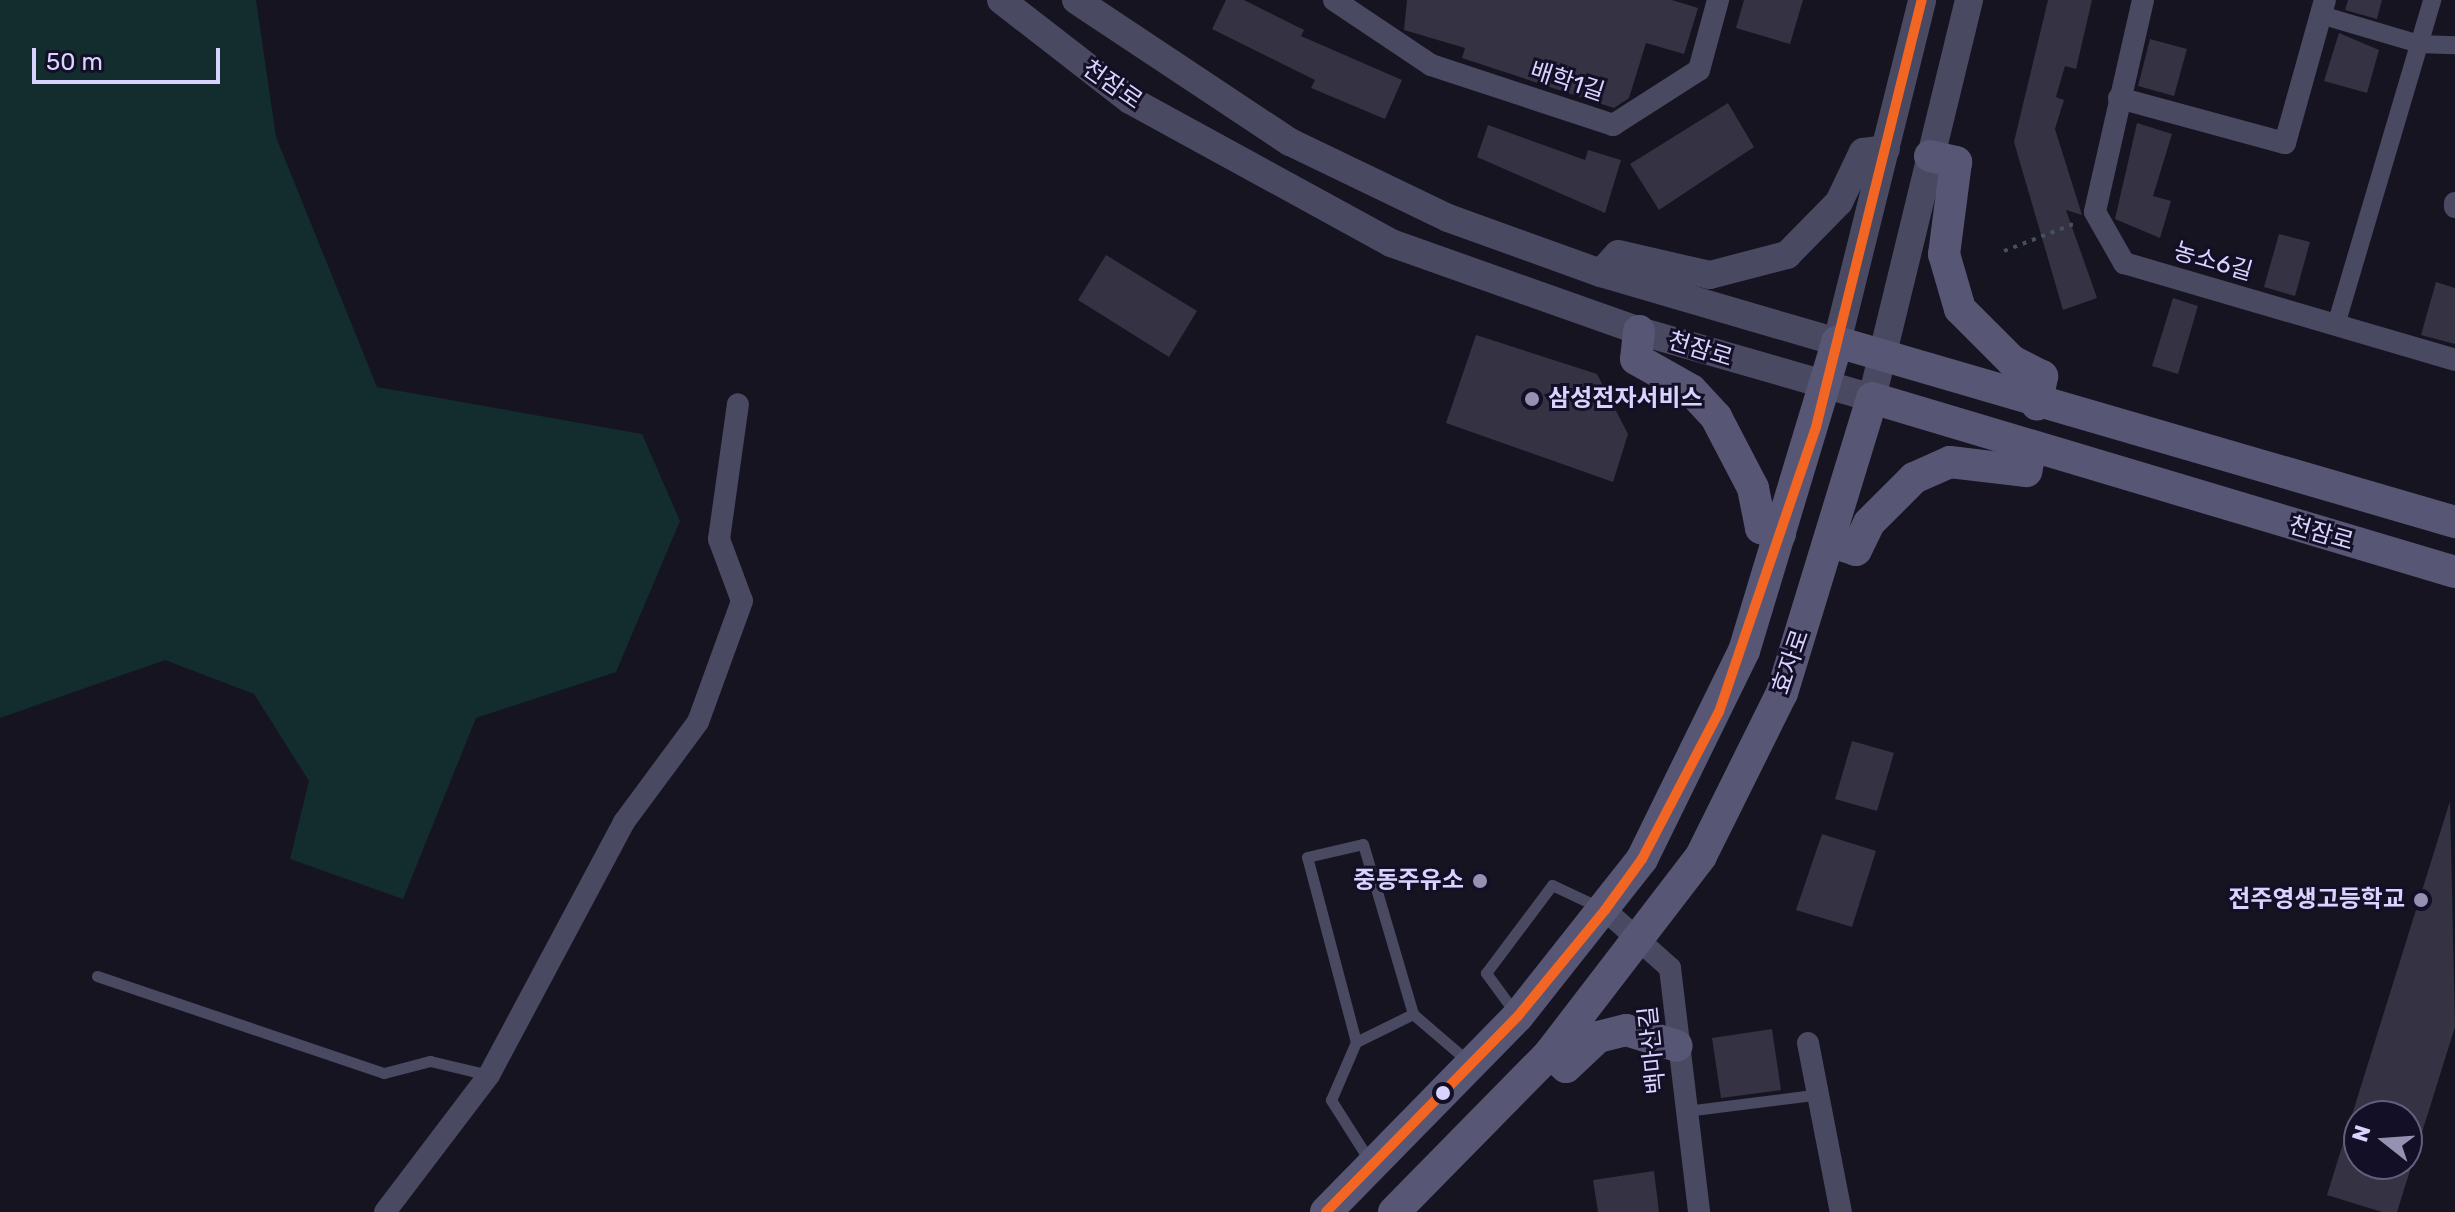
<!DOCTYPE html>
<meta charset="utf-8">
<style>
body{margin:0}
#map{position:relative;width:2455px;height:1212px;overflow:hidden;background:#161421;font-family:Rubik,"Noto Sans KR",sans-serif}
div>[style]{position:absolute}
.green>*{inset:0;background:#132c2d}
.building>*{inset:0;background:#343243}
.path>*{height:4px;margin-top:-2px;transform-origin:0;background:repeating-linear-gradient(90deg,#44505f 0 4px,transparent 0 10px)}
.service>*{height:11px;margin:-5.5px;padding:0 5.5px;transform-origin:5.5px;border-radius:5.5px;background:#4a4962}
.pedestrian>*{height:18px;margin:-9px;padding:0 9px;transform-origin:9px;border-radius:9px;background:#4a4962}
.minor>*{height:22px;margin:-11px;padding:0 11px;transform-origin:11px;border-radius:11px;background:#4a4962}
.tertiary>*{height:28px;margin:-14px;padding:0 14px;transform-origin:14px;border-radius:14px;background:#4a4962}
.secondary>*{height:32px;margin:-16px;padding:0 16px;transform-origin:16px;border-radius:16px;background:#575674}
.bus-1>*{height:10px;margin:-5px;padding:0 5px;transform-origin:5px;border-radius:5px;background:#f26522}
.dots>*{width:22px;height:22px;translate:-50% -50%;box-sizing:border-box;border:4px solid #130f26;border-radius:50%}
span{translate:-50% -50%;white-space:nowrap;text-align:center;line-height:1.15;-webkit-text-stroke:6px #130f26;paint-order:stroke}
.street-label{font-size:24px;color:#d9d4ff}
.poi-label{font-size:24px;color:#d9d4ff;font-weight:700}
.left{translate:0 -50%;text-align:left}
.right{translate:-100% -50%;text-align:right}
.north{position:absolute;left:2343px;top:1100px;width:80px;height:80px;box-sizing:border-box;background:#130f26;border:2px solid #625e7d;border-radius:50%;rotate:287deg;font-size:22px;font-weight:700;line-height:32px;text-align:center;color:#d9d4ff}
.north::after{content:'';display:block;margin:auto;width:28px;height:36px;background:#9591b1;clip-path:polygon(50% 0,100% 100%,50% 72%,0 100%)}
.scale{position:absolute;left:32px;top:48px;width:188px;height:36px;box-sizing:border-box;border:4px solid #d9d4ff;border-top:0;padding-left:10px;font-size:24px;line-height:28px;white-space:nowrap;color:#d9d4ff;-webkit-text-stroke:6px #130f26;paint-order:stroke}
</style>
<div id="map">
<div class="green">
<i style="clip-path:polygon(0 0,256px 0,276px 137px,377px 387px,642px 434px,680px 521px,616px 672px,476px 718px,403px 899px,290px 859px,309px 781px,254px 694px,165px 660px,0 718px)"></i>
</div>
<div class="building">
<i style="clip-path:polygon(1226px 0,1244px 0,1304px 30px,1301px 36px,1402px 80px,1385px 119px,1311px 88px,1315px 80px,1212px 29px)"></i>
<i style="clip-path:polygon(1407px 0,1672px 0,1698px 8px,1684px 54px,1646px 43px,1629px 98px,1614px 108px,1462px 58px,1465px 48px,1404px 30px)"></i>
<i style="clip-path:polygon(1744px 0,1803px 0,1790px 44px,1736px 28px)"></i>
<i style="clip-path:polygon(2048px 0,2092px 0,2076px 69px,2065px 66px,2056px 97px,2064px 100px,2055px 129px,2082px 215px,2066px 210px,2097px 298px,2063px 310px,2014px 142px)"></i>
<i style="clip-path:polygon(2348px 0,2382px 0,2377px 19px,2345px 10px)"></i>
<i style="clip-path:polygon(2339px 33px,2379px 50px,2367px 93px,2324px 81px)"></i>
<i style="clip-path:polygon(2150px 39px,2187px 49px,2174px 96px,2138px 86px)"></i>
<i style="clip-path:polygon(1728px 103px,1754px 147px,1659px 210px,1630px 164px)"></i>
<i style="clip-path:polygon(2137px 123px,2172px 134px,2153px 196px,2171px 201px,2160px 238px,2115px 219px)"></i>
<i style="clip-path:polygon(1488px 125px,1585px 160px,1588px 150px,1621px 160px,1605px 213px,1477px 157px)"></i>
<i style="clip-path:polygon(2279px 234px,2310px 242px,2295px 296px,2264px 287px)"></i>
<i style="clip-path:polygon(1106px 255px,1197px 311px,1169px 357px,1078px 300px)"></i>
<i style="clip-path:polygon(2436px 282px,2455px 288px,2455px 344px,2421px 335px)"></i>
<i style="clip-path:polygon(2173px 298px,2198px 306px,2178px 374px,2152px 366px)"></i>
<i style="clip-path:polygon(1476px 335px,1597px 374px,1628px 434px,1613px 482px,1446px 423px)"></i>
<i style="clip-path:polygon(1852px 741px,1894px 753px,1877px 811px,1835px 799px)"></i>
<i style="clip-path:polygon(evenodd,2450px 801px,2455px 1027px,2397px 1212px,2382px 1212px,2327px 1195px,2450px 801px,2359px 1116px,2407px 1116px,2407px 1164px,2359px 1164px,2359px 1116px)"></i>
<i style="clip-path:polygon(1822px 834px,1876px 851px,1852px 927px,1796px 910px)"></i>
<i style="clip-path:polygon(1772px 1029px,1781px 1090px,1721px 1098px,1712px 1038px)"></i>
<i style="clip-path:polygon(1654px 1171px,1659px 1212px,1598px 1212px,1593px 1180px)"></i>
</div>
<div class="path">
<i style="left:2004px;top:251px;width:77px;rotate:-21.3deg"></i>
</div>
<div class="service">
<i style="left:97px;top:976px;width:303px;rotate:18.7deg"></i>
<i style="left:384px;top:1073px;width:48px;rotate:-14.6deg"></i>
<i style="left:430px;top:1061px;width:61px;rotate:13.3deg"></i>
<i style="left:1516px;top:1014px;width:51px;rotate:-126.2deg"></i>
<i style="left:1486px;top:973px;width:110px;rotate:-53.1deg"></i>
<i style="left:1552px;top:885px;width:54px;rotate:25.1deg"></i>
<i style="left:1356px;top:1042px;width:64px;rotate:-26.2deg"></i>
<i style="left:1686px;top:1111px;width:128px;rotate:-7.2deg"></i>
<i style="left:1371px;top:1163px;width:75px;rotate:-122.4deg"></i>
<i style="left:1331px;top:1100px;width:63px;rotate:-66.7deg"></i>
<i style="left:1356px;top:1042px;width:191px;rotate:-104.8deg"></i>
<i style="left:1307px;top:857px;width:57px;rotate:-13.1deg"></i>
<i style="left:1363px;top:844px;width:177px;rotate:73.6deg"></i>
<i style="left:1413px;top:1014px;width:75px;rotate:40.7deg"></i>
</div>
<div class="pedestrian">
<i style="left:2321px;top:15px;width:102px;rotate:16.5deg"></i>
<i style="left:2419px;top:44px;width:36px;rotate:2deg"></i>
<i style="left:2336px;top:325px;width:339px;rotate:-73.5deg"></i>
</div>
<div class="minor">
<i style="left:1334px;top:0;width:117px;rotate:33.8deg"></i>
<i style="left:1431px;top:65px;width:192px;rotate:18.2deg"></i>
<i style="left:1613px;top:125px;width:102px;rotate:-32.6deg"></i>
<i style="left:1699px;top:70px;width:73px;rotate:-74.8deg"></i>
<i style="left:2143px;top:0;width:217px;rotate:102.8deg"></i>
<i style="left:2095px;top:212px;width:59px;rotate:60.4deg"></i>
<i style="left:2124px;top:263px;width:345px;rotate:16.3deg"></i>
<i style="left:2119px;top:98px;width:172px;rotate:15.2deg"></i>
<i style="left:2285px;top:143px;width:148px;rotate:-74.4deg"></i>
<i style="left:2455px;top:203px;width:4px;rotate:90deg"></i>
<i style="left:1605px;top:910px;width:87px;rotate:41.7deg"></i>
<i style="left:1670px;top:968px;width:246px;rotate:83.2deg"></i>
<i style="left:1808px;top:1043px;width:172px;rotate:79deg"></i>
<i style="left:385px;top:1212px;width:172px;rotate:-52.8deg"></i>
<i style="left:489px;top:1075px;width:287px;rotate:-61.9deg"></i>
<i style="left:624px;top:822px;width:124px;rotate:-53.5deg"></i>
<i style="left:698px;top:722px;width:129px;rotate:-70deg"></i>
<i style="left:742px;top:601px;width:66px;rotate:-110.4deg"></i>
<i style="left:719px;top:539px;width:136px;rotate:-82deg"></i>
</div>
<div class="tertiary">
<i style="left:1001px;top:0;width:163px;rotate:37.8deg"></i>
<i style="left:1130px;top:100px;width:298px;rotate:28.7deg"></i>
<i style="left:1391px;top:243px;width:263px;rotate:19.5deg"></i>
<i style="left:1639px;top:331px;width:242px;rotate:16deg"></i>
<i style="left:1872px;top:398px;width:410px;rotate:-76.3deg"></i>
<i style="left:1076px;top:0;width:257px;rotate:33.6deg"></i>
<i style="left:1290px;top:142px;width:175px;rotate:25.7deg"></i>
<i style="left:1448px;top:218px;width:163px;rotate:19.8deg"></i>
<i style="left:1601px;top:273px;width:246px;rotate:16.3deg"></i>
<i style="left:1837px;top:342px;width:352px;rotate:-76deg"></i>
<i style="left:1601px;top:273px;width:25px;rotate:-48deg"></i>
<i style="left:1618px;top:254px;width:94px;rotate:12.9deg"></i>
<i style="left:1710px;top:275px;width:80px;rotate:-14.6deg"></i>
<i style="left:1787px;top:255px;width:74px;rotate:-45.5deg"></i>
<i style="left:1839px;top:202px;width:55px;rotate:-64.4deg"></i>
<i style="left:1863px;top:152px;width:23px;rotate:-7deg"></i>
</div>
<div class="secondary">
<i style="left:1930px;top:156px;width:27px;rotate:13deg"></i>
<i style="left:1956px;top:162px;width:93px;rotate:97.4deg"></i>
<i style="left:1944px;top:254px;width:57px;rotate:73.8deg"></i>
<i style="left:1960px;top:309px;width:74px;rotate:45deg"></i>
<i style="left:2012px;top:361px;width:34px;rotate:27deg"></i>
<i style="left:2042px;top:376px;width:29px;rotate:100deg"></i>
<i style="left:1639px;top:331px;width:28px;rotate:96deg"></i>
<i style="left:1636px;top:359px;width:63px;rotate:29.4deg"></i>
<i style="left:1691px;top:390px;width:37px;rotate:47deg"></i>
<i style="left:1716px;top:417px;width:80px;rotate:62.5deg"></i>
<i style="left:1753px;top:488px;width:41px;rotate:78.7deg"></i>
<i style="left:1761px;top:528px;width:20px;rotate:18deg"></i>
<i style="left:1832px;top:542px;width:25px;rotate:18deg"></i>
<i style="left:1856px;top:550px;width:30px;rotate:-64deg"></i>
<i style="left:1869px;top:523px;width:64px;rotate:-45deg"></i>
<i style="left:1914px;top:478px;width:39px;rotate:-24deg"></i>
<i style="left:1950px;top:462px;width:77px;rotate:6.8deg"></i>
<i style="left:2026px;top:471px;width:25px;rotate:-76deg"></i>
<i style="left:1550px;top:1053px;width:21px;rotate:41deg"></i>
<i style="left:1566px;top:1067px;width:44px;rotate:-43.2deg"></i>
<i style="left:1598px;top:1037px;width:29px;rotate:-14deg"></i>
<i style="left:1626px;top:1030px;width:53px;rotate:17.4deg"></i>
<i style="left:1326px;top:1212px;width:274px;rotate:-45.6deg"></i>
<i style="left:1518px;top:1016px;width:200px;rotate:-51.7deg"></i>
<i style="left:1642px;top:859px;width:232px;rotate:-63.9deg"></i>
<i style="left:1744px;top:651px;width:323px;rotate:-73.2deg"></i>
<i style="left:1837px;top:342px;width:644px;rotate:16.24deg"></i>
<i style="left:1394px;top:1212px;width:223px;rotate:-45.5deg"></i>
<i style="left:1550px;top:1053px;width:248px;rotate:-52.5deg"></i>
<i style="left:1701px;top:856px;width:182px;rotate:-63.6deg"></i>
<i style="left:1782px;top:693px;width:308px;rotate:-73deg"></i>
<i style="left:1872px;top:398px;width:608px;rotate:16.62deg"></i>
</div>
<div class="bus-1">
<i style="left:1326px;top:1212px;width:274px;rotate:-45.6deg"></i>
<i style="left:1518px;top:1016px;width:137px;rotate:-50.6deg"></i>
<i style="left:1605px;top:910px;width:63px;rotate:-54deg"></i>
<i style="left:1642px;top:859px;width:166px;rotate:-62.4deg"></i>
<i style="left:1719px;top:712px;width:301px;rotate:-71.2deg"></i>
<i style="left:1816px;top:427px;width:440px;rotate:-76.1deg"></i>
</div>
<div class="dots">
<i style="left:1532px;top:399px;background:#9591b1"></i>
<i style="left:1480px;top:881px;background:#9591b1"></i>
<i style="left:2421px;top:900px;background:#9591b1"></i>
<i style="left:1443px;top:1093px;background:#d9d4ff"></i>
</div>
<div class="street-label">
<span style="left:1567px;top:82px;rotate:18deg">배학1길</span>
<span style="left:1112px;top:85px;rotate:35deg">천잠로</span>
<span style="left:2213px;top:262px;rotate:16deg">농소6길</span>
<span style="left:1700px;top:350px;rotate:17deg">천잠로</span>
<span style="left:2321px;top:534px;rotate:16deg">천잠로</span>
<span style="left:1791px;top:662px;rotate:-71deg">효자로</span>
<span style="left:1653px;top:1050px;rotate:-96deg">백마산길</span>
</div>
<div class="poi-label">
<span class="left" style="left:1548px;top:399px">삼성전자서비스</span>
<span class="right" style="left:1464px;top:881px">중동주유소</span>
<span class="right" style="left:2405px;top:900px">전주영생고등학교</span>
</div>
<div class="north">N</div>
<div class="scale">50 m</div>
</div>
